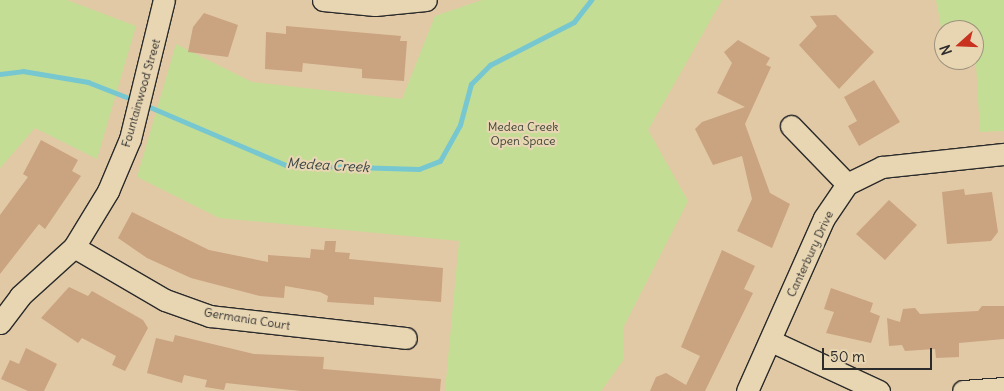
<!DOCTYPE html>
<style>
body{margin:0}
#map{position:relative;width:1004px;height:391px;overflow:hidden;background:#e2c9a5;font-family:Delius,sans-serif}
div>[style]{position:absolute}
.green>*{inset:0;background:#c3dd94}
.stream>*{height:4.5px;margin:-2.25px;padding:0 2.25px;transform-origin:2.25px;border-radius:2.25px;background:#77c7d1}
.building>*{inset:0;background:#caa380}
.roads{filter:drop-shadow(1px 0 #2b2b2b) drop-shadow(-1px 0 #2b2b2b) drop-shadow(0 1px #2b2b2b) drop-shadow(0 -1px #2b2b2b)}
.minor>*{height:21px;margin:-10.5px;padding:0 10.5px;transform-origin:10.5px;border-radius:10.5px;background:#e8d6b3}
span{translate:-50% -50%;white-space:nowrap;text-align:center;line-height:1.15;-webkit-text-stroke:4.5px #e8d6b3;paint-order:stroke}
.street-label{font-size:12px;color:#2b2b2b}
.park-label{font-size:12px;color:#42463b}
.water-label{font-size:14px;color:#364244;font-style:italic}
.north{position:absolute;left:934px;top:20px;width:50px;height:50px;box-sizing:border-box;background:#e8d6b3;border:1px solid #9c927d;border-radius:50%;rotate:250deg;font-size:14px;font-weight:700;line-height:20px;text-align:center;color:#2b2b2b}
.north::after{content:'';display:block;margin:auto;width:18px;height:22px;background:#c8321e;clip-path:polygon(50% 0,100% 100%,50% 72%,0 100%)}
.scale{position:absolute;left:822px;top:348px;width:110px;height:22px;box-sizing:border-box;border:2px solid #2b2b2b;border-top:0;padding-left:6px;font-size:15px;line-height:18px;white-space:nowrap;color:#2b2b2b;-webkit-text-stroke:4px #e8d6b3;paint-order:stroke}
</style>
<div id="map">
<div class="green">
<i style="clip-path:polygon(0 0,67px 0,136px 26px,97px 159px,35px 128px,0 168px)"></i>
<i style="clip-path:polygon(482px 0,722px 0,648px 130px,688px 201px,623px 328px,624px 359px,601px 391px,445px 391px,459px 241px,219px 218px,137px 177px,176px 44px,252px 82px,402px 99px,435px 16px)"></i>
<i style="clip-path:polygon(936px 0,1004px 0,1004px 131px,980px 132px,974px 30px,944px 30px,944px 42px)"></i>
</div>
<div class="stream">
<i style="left:0;top:74px;width:23px;rotate:-7deg"></i>
<i style="left:23px;top:71px;width:66px;rotate:9.6deg"></i>
<i style="left:88px;top:82px;width:49px;rotate:21.4deg"></i>
<i style="left:143px;top:104px;width:155px;rotate:23.1deg"></i>
<i style="left:286px;top:165px;width:133px;rotate:1.7deg"></i>
<i style="left:419px;top:169px;width:22px;rotate:-21deg"></i>
<i style="left:440px;top:161px;width:41px;rotate:-60.9deg"></i>
<i style="left:460px;top:125px;width:42px;rotate:-75deg"></i>
<i style="left:471px;top:84px;width:27px;rotate:-45deg"></i>
<i style="left:490px;top:65px;width:94px;rotate:-27.1deg"></i>
<i style="left:574px;top:22px;width:28px;rotate:-52deg"></i>
</div>
<div class="building">
<i style="clip-path:polygon(204px 13px,238px 25px,228px 57px,188px 52px,193px 27px)"></i>
<i style="clip-path:polygon(836px 15px,874px 52px,839px 89px,799px 45px,817px 26px,810px 16px)"></i>
<i style="clip-path:polygon(286px 26px,401px 36px,400px 41px,407px 41px,404px 81px,362px 78px,362px 69px,303px 63px,302px 72px,265px 69px,266px 32px,286px 34px)"></i>
<i style="clip-path:polygon(738px 40px,770px 58px,766px 65px,771px 67px,745px 124px,770px 193px,790px 204px,772px 248px,737px 231px,752px 199px,742px 156px,713px 165px,695px 129px,702px 122px,745px 107px,717px 93px,732px 63px,724px 52px)"></i>
<i style="clip-path:polygon(874px 80px,900px 122px,859px 146px,848px 126px,857px 121px,844px 97px)"></i>
<i style="clip-path:polygon(41px 140px,78px 160px,72px 171px,81px 176px,45px 229px,39px 224px,0 274px,0 215px,28px 177px,23px 174px)"></i>
<i style="clip-path:polygon(964px 189px,965px 195px,992px 192px,998px 232px,991px 241px,947px 244px,942px 192px)"></i>
<i style="clip-path:polygon(889px 200px,917px 225px,885px 260px,856px 234px)"></i>
<i style="clip-path:polygon(132px 212px,209px 250px,268px 262px,268px 255px,310px 258px,311px 249px,324px 250px,325px 241px,336px 241px,335px 252px,350px 253px,349px 259px,443px 268px,441px 302px,374px 297px,374px 305px,327px 302px,328px 296px,320px 292px,285px 286px,284px 298px,260px 296px,191px 278px,147px 258px,118px 238px)"></i>
<i style="clip-path:polygon(722px 250px,755px 266px,744px 289px,753px 293px,705px 391px,650px 391px,656px 377px,666px 373px,686px 385px,700px 356px,681px 347px)"></i>
<i style="clip-path:polygon(69px 287px,88px 296px,92px 291px,143px 320px,148px 328px,125px 371px,112px 365px,116px 356px,82px 338px,78px 343px,41px 318px)"></i>
<i style="clip-path:polygon(831px 288px,873px 303px,870px 312px,880px 316px,871px 343px,826px 333px,834px 312px,824px 309px)"></i>
<i style="clip-path:polygon(982px 306px,1004px 306px,1004px 339px,959px 343px,959px 357px,936px 358px,935px 349px,905px 351px,902px 345px,889px 346px,887px 318px,900px 322px,903px 309px,915px 308px,920px 314px,978px 311px)"></i>
<i style="clip-path:polygon(175px 335px,254px 354px,324px 357px,323px 369px,441px 379px,440px 391px,301px 391px,226px 383px,224px 390px,205px 387px,207px 380px,184px 375px,182px 383px,147px 373px,156px 338px,173px 342px)"></i>
<i style="clip-path:polygon(26px 348px,57px 364px,44px 391px,28px 391px,1px 379px,10px 360px,19px 364px)"></i>
</div>
<div class="roads">
<div class="minor">
<i style="left:323px;top:0;width:52px;rotate:5.5deg"></i>
<i style="left:375px;top:5px;width:51px;rotate:-5.6deg"></i>
<i style="left:791px;top:126px;width:81px;rotate:46deg"></i>
<i style="left:74px;top:247px;width:105px;rotate:30.2deg"></i>
<i style="left:165px;top:300px;width:48px;rotate:19.6deg"></i>
<i style="left:210px;top:316px;width:197px;rotate:6.4deg"></i>
<i style="left:0;top:323px;width:34px;rotate:-53deg"></i>
<i style="left:20px;top:296px;width:73px;rotate:-42.2deg"></i>
<i style="left:74px;top:247px;width:66px;rotate:-58.7deg"></i>
<i style="left:108px;top:191px;width:56px;rotate:-67.1deg"></i>
<i style="left:130px;top:139px;width:143px;rotate:-76.3deg"></i>
<i style="left:771px;top:341px;width:119px;rotate:24.8deg"></i>
<i style="left:747px;top:391px;width:189px;rotate:-66deg"></i>
<i style="left:824px;top:218px;width:41px;rotate:-55.9deg"></i>
<i style="left:847px;top:184px;width:39px;rotate:-26deg"></i>
<i style="left:882px;top:167px;width:123px;rotate:-6.1deg"></i>
<i style="left:963px;top:391px;width:41px;rotate:-4.2deg"></i>
</div>
</div>
<div class="street-label">
<span style="left:141px;top:93px;rotate:-74deg">Fountainwood Street</span>
<span style="left:810px;top:254px;rotate:-65deg">Canterbury Drive</span>
<span style="left:247px;top:319px;rotate:9deg">Germania Court</span>
</div>
<div class="park-label">
<span style="left:523px;top:134px">Medea Creek<br>Open Space</span>
</div>
<div class="water-label">
<span style="left:328px;top:165px;rotate:3deg">Medea Creek</span>
</div>
<div class="north">N</div>
<div class="scale">50 m</div>
</div>
